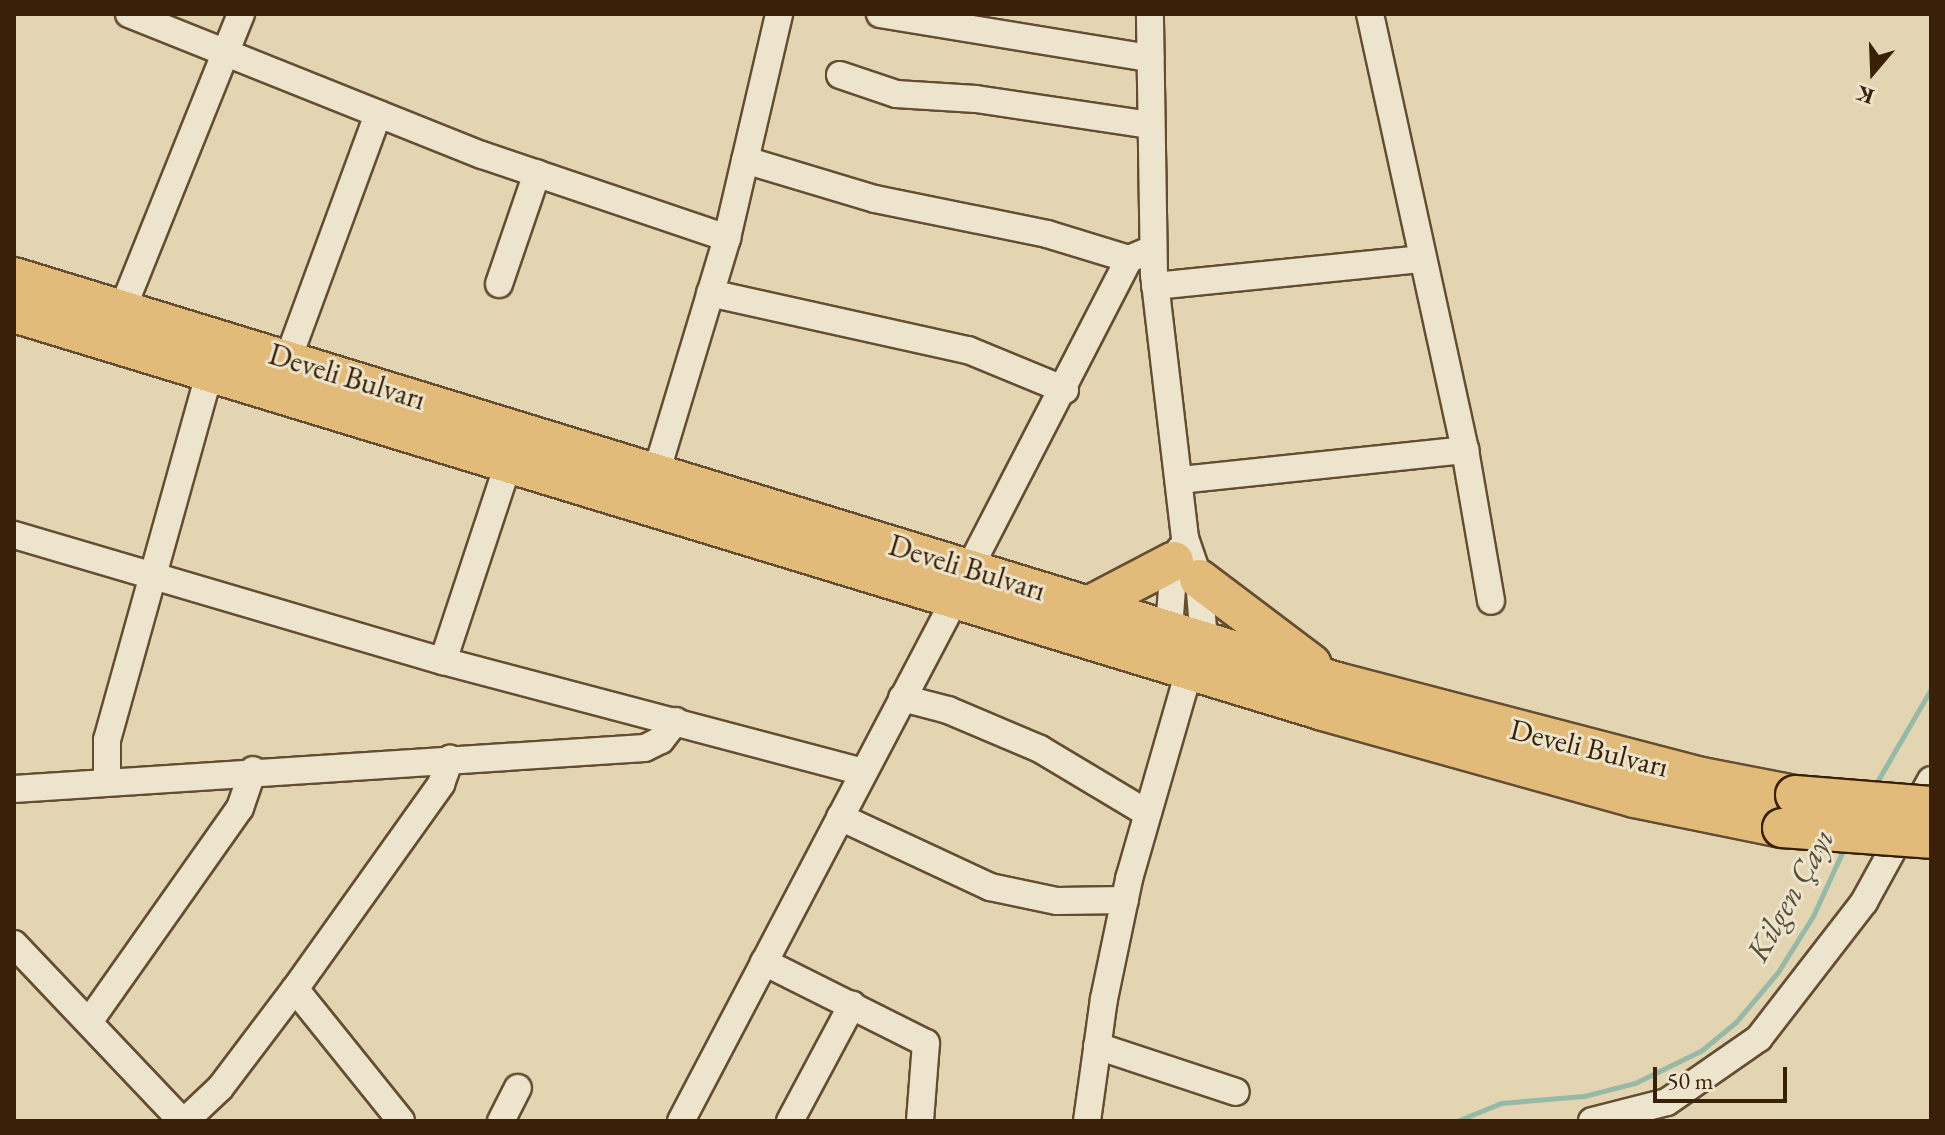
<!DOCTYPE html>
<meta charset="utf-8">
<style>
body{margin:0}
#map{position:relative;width:1945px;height:1135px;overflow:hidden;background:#e4d5b2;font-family:"EB Garamond",serif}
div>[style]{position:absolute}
.stream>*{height:5px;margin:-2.5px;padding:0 2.5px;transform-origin:2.5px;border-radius:2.5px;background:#97b9a7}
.roads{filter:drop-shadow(2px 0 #644d31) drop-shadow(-2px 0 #644d31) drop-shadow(0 2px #644d31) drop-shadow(0 -2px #644d31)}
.minor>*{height:26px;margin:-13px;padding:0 13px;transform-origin:13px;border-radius:13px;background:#ede4cd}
.highway>*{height:38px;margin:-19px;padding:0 19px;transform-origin:19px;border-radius:19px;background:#e2ba79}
.bridges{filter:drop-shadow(2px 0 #392006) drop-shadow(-2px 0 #392006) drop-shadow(0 2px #392006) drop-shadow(0 -2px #392006)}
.highway-bridge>*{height:38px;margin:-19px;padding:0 19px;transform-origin:19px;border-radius:19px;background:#e2ba79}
span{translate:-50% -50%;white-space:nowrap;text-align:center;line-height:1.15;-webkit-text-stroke:6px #ede4cd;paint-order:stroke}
.street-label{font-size:30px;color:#392006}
.water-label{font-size:32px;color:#554e36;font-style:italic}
.frame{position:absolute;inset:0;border:16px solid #392006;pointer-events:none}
.north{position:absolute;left:1833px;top:32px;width:80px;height:80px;-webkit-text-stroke:6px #ede4cd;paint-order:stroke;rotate:199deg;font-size:22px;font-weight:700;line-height:32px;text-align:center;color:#392006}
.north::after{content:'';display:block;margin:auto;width:28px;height:36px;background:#392006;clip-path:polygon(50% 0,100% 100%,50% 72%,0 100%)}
.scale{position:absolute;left:1653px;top:1067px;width:134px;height:36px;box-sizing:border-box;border:4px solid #392006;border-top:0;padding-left:10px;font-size:24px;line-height:28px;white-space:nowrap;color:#392006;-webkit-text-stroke:6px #ede4cd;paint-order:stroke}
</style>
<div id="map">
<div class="stream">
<i style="left:1874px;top:787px;width:113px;rotate:-59.8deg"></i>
<i style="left:1457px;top:1121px;width:48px;rotate:-22.2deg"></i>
<i style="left:1501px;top:1103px;width:83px;rotate:-4.8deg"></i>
<i style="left:1584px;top:1096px;width:53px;rotate:-14.3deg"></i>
<i style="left:1635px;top:1083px;width:75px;rotate:-26.2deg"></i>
<i style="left:1702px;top:1050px;width:44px;rotate:-39.5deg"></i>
<i style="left:1736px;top:1022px;width:65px;rotate:-50deg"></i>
<i style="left:1778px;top:972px;width:66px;rotate:-58deg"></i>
<i style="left:1813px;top:916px;width:77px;rotate:-65.4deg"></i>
</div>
<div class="roads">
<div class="minor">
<i style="left:129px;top:14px;width:380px;rotate:21.8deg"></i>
<i style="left:482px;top:155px;width:259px;rotate:18.7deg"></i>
<i style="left:880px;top:14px;width:274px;rotate:9.3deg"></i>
<i style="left:1370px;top:14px;width:446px;rotate:77.7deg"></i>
<i style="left:1465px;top:450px;width:153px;rotate:80.2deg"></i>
<i style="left:840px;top:75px;width:59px;rotate:18.7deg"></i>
<i style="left:896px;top:94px;width:80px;rotate:3.6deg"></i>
<i style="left:976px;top:99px;width:175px;rotate:8.5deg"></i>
<i style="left:745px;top:160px;width:136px;rotate:16.7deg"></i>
<i style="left:875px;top:199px;width:176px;rotate:11.5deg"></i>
<i style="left:1047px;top:234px;width:86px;rotate:17deg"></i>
<i style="left:1129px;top:259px;width:25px;rotate:-23deg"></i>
<i style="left:499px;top:284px;width:117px;rotate:-71.1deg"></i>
<i style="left:1155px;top:286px;width:269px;rotate:-5.8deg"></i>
<i style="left:710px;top:293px;width:264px;rotate:12.5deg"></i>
<i style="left:968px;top:350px;width:105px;rotate:22.4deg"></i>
<i style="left:122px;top:310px;width:319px;rotate:-68.1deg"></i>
<i style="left:288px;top:359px;width:261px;rotate:-69.8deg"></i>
<i style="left:657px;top:470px;width:242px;rotate:-73.2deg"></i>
<i style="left:727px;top:238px;width:230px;rotate:-76.9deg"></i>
<i style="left:1180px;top:480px;width:287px;rotate:-6deg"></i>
<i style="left:14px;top:535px;width:447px;rotate:16.4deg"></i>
<i style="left:443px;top:661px;width:435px;rotate:14.8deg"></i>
<i style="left:969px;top:569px;width:349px;rotate:-62.7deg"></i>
<i style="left:1175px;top:643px;width:14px;rotate:-115deg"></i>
<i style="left:1169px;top:630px;width:69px;rotate:-85.9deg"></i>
<i style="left:1174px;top:561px;width:13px;rotate:-63deg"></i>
<i style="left:443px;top:661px;width:211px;rotate:-71.7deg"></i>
<i style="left:902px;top:698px;width:48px;rotate:14.6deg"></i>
<i style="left:948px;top:710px;width:100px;rotate:23deg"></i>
<i style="left:1040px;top:749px;width:125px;rotate:30.9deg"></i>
<i style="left:107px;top:780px;width:40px;rotate:-90deg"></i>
<i style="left:107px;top:740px;width:382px;rotate:-74.4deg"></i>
<i style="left:14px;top:789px;width:632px;rotate:-3.72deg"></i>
<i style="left:645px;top:748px;width:18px;rotate:-27deg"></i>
<i style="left:661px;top:740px;width:24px;rotate:-52deg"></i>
<i style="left:840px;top:817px;width:166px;rotate:25deg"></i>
<i style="left:990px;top:887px;width:68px;rotate:11.8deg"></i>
<i style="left:1057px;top:901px;width:68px;rotate:-0.8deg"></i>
<i style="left:14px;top:944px;width:244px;rotate:46.5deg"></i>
<i style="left:764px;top:962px;width:181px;rotate:26.6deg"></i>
<i style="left:926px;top:1043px;width:78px;rotate:94.4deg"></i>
<i style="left:295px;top:989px;width:169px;rotate:51.2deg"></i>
<i style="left:91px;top:1019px;width:258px;rotate:-54.8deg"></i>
<i style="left:240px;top:808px;width:40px;rotate:-71.1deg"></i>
<i style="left:1097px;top:1046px;width:146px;rotate:18.3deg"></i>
<i style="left:185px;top:1121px;width:48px;rotate:-43.3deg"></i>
<i style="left:220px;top:1088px;width:124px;rotate:-52.9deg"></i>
<i style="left:295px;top:989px;width:252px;rotate:-54.5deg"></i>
<i style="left:441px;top:784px;width:27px;rotate:-70deg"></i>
<i style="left:501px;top:1121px;width:37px;rotate:-63deg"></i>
<i style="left:681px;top:1121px;width:590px;rotate:-62.3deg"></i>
<i style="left:790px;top:1121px;width:132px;rotate:-61.9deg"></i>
<i style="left:1087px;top:1121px;width:123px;rotate:-82.1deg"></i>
<i style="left:1104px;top:999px;width:123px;rotate:-78.2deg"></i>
<i style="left:1129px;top:879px;width:216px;rotate:-73.9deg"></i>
<i style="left:1189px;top:671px;width:34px;rotate:-63deg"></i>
<i style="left:1204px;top:641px;width:62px;rotate:-94.6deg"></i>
<i style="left:1199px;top:579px;width:43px;rotate:-108.9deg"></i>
<i style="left:1185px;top:538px;width:265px;rotate:-96.7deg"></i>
<i style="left:1154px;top:275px;width:261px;rotate:-90.9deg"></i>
<i style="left:1592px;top:1121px;width:77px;rotate:-14.2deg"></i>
<i style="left:1667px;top:1102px;width:112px;rotate:-34.8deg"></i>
<i style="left:1759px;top:1038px;width:172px;rotate:-52.3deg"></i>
<i style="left:1864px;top:902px;width:139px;rotate:-61.2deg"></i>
</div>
<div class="highway">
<i style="left:14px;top:277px;width:1384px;rotate:17.02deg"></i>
<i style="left:1337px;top:682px;width:377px;rotate:14.6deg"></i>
<i style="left:1702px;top:777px;width:95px;rotate:11deg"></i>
<i style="left:14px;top:313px;width:1368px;rotate:16.91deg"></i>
<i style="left:1323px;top:711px;width:323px;rotate:15.6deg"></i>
<i style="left:1634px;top:798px;width:151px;rotate:11.5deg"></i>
<i style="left:1199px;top:579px;width:141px;rotate:37deg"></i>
<i style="left:1088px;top:606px;width:97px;rotate:-27.6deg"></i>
</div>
</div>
<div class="bridges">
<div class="highway-bridge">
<i style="left:1795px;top:795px;width:136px;rotate:4.6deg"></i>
<i style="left:1782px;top:828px;width:149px;rotate:4.2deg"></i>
</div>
</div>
<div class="street-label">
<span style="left:347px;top:377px;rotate:17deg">Develi Bulvarı</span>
<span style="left:967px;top:568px;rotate:17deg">Develi Bulvarı</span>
<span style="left:1589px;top:748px;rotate:14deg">Develi Bulvarı</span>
</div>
<div class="water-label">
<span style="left:1790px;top:895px;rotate:-61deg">Kilgen Çayı</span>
</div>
<div class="frame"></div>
<div class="north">K</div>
<div class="scale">50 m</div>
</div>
